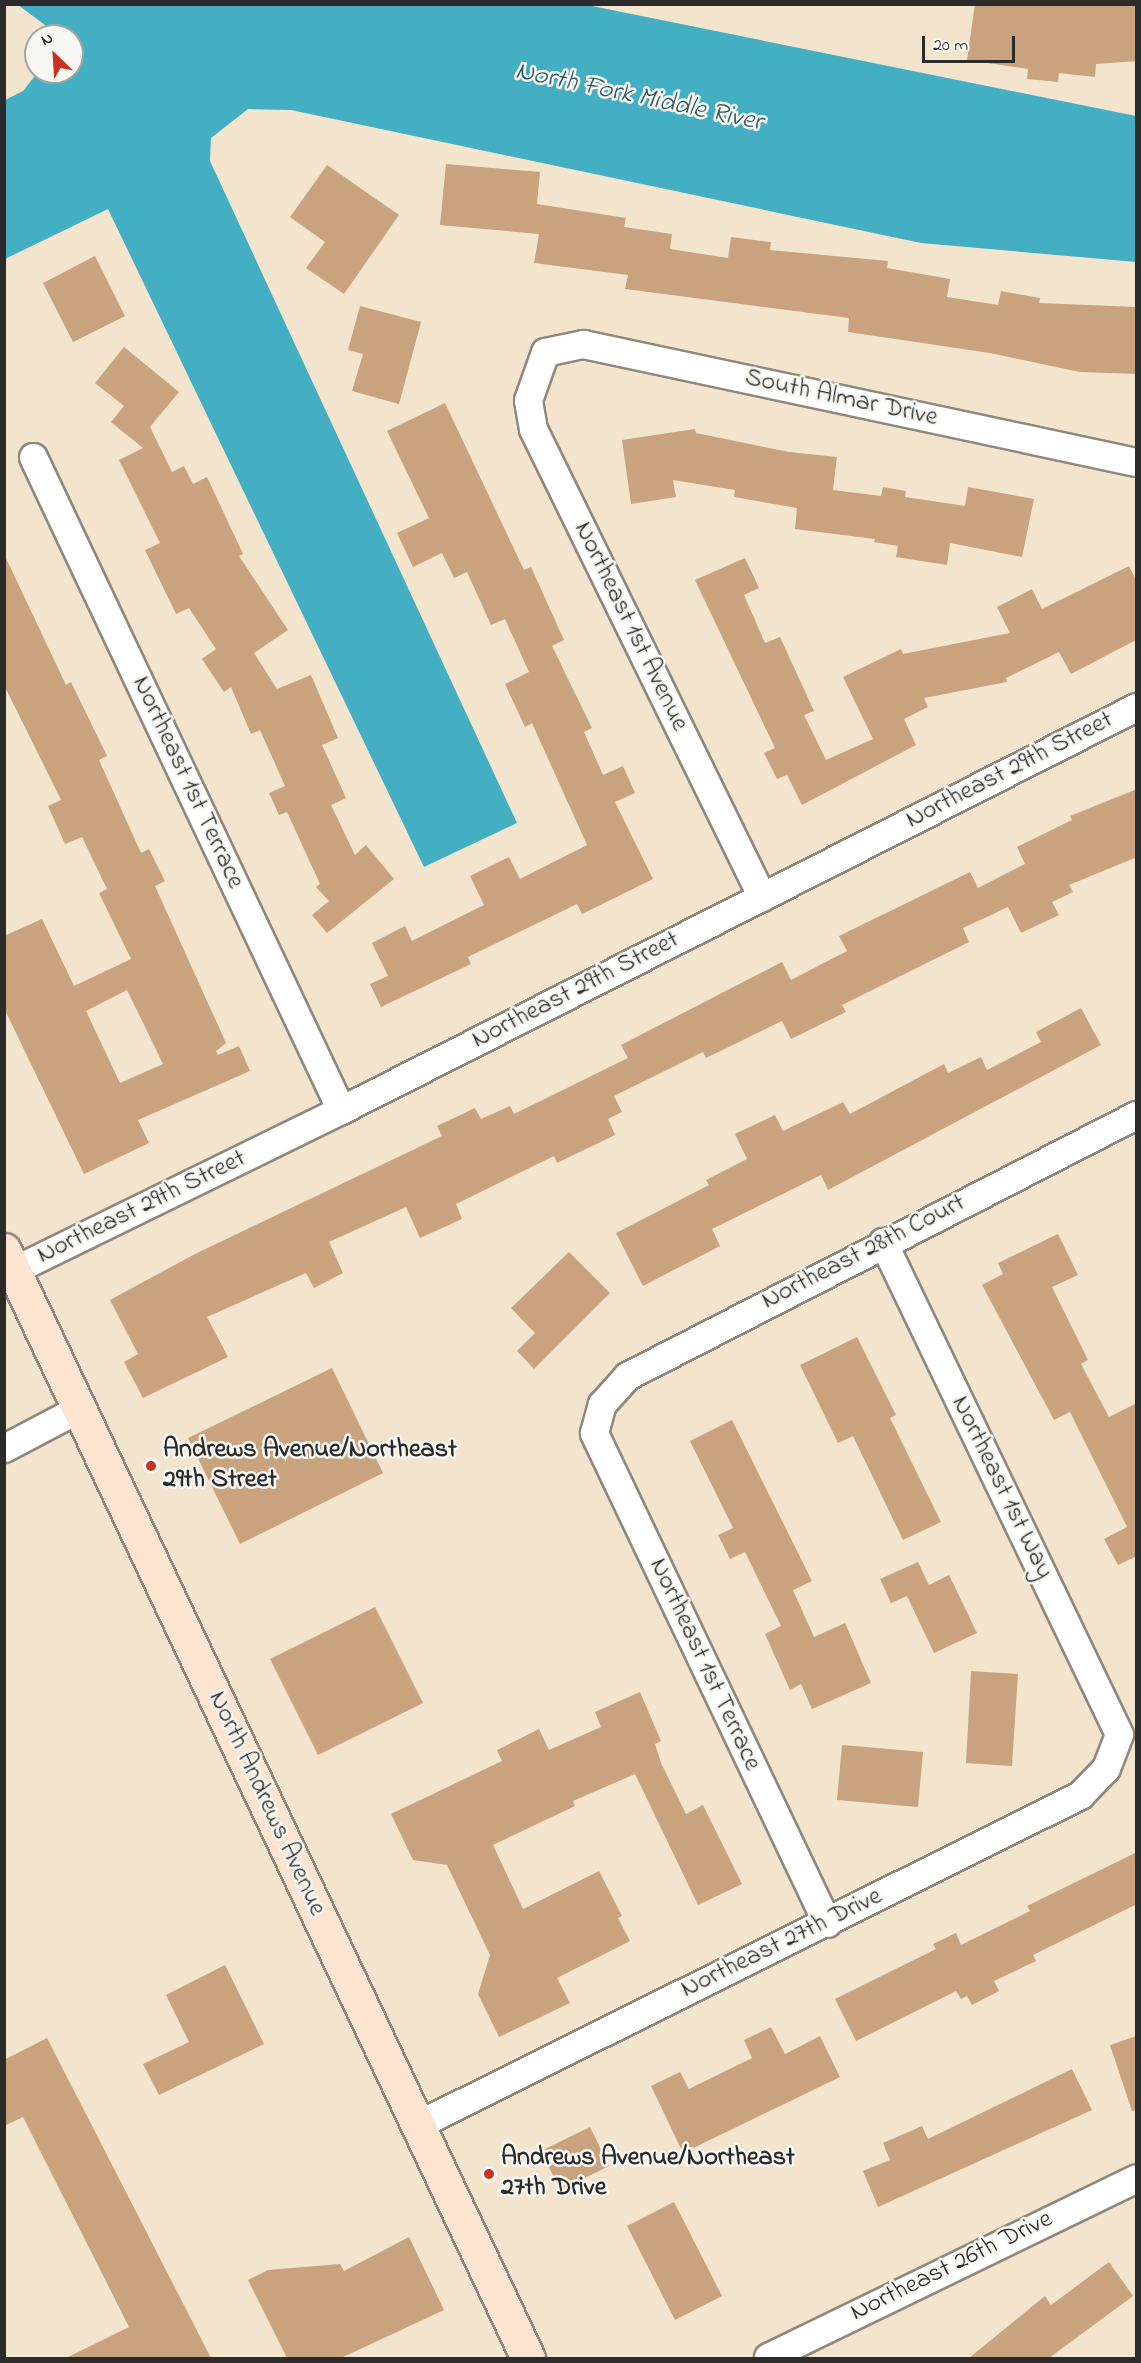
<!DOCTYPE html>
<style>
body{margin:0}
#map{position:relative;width:1141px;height:2363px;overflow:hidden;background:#f3e4ce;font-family:"Indie Flower",sans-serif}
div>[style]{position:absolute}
.water>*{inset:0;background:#44aec3}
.building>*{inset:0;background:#c9a37e}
.roads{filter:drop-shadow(2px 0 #8f887c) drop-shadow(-2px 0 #8f887c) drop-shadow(0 2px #8f887c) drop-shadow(0 -2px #8f887c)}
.street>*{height:27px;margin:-13.5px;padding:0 13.5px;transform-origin:13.5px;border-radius:13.5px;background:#fff}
.secondary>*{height:33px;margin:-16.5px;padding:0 16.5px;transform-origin:16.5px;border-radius:16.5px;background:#fde4d1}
.dots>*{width:16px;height:16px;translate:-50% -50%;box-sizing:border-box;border:3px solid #f6f6f2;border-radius:50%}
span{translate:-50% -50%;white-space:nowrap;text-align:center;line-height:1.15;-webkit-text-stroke:5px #f6f6f2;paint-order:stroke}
.street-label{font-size:26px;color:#2b2b2b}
.poi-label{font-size:26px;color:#2b2b2b;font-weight:700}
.left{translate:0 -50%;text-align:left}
.water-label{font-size:27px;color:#345960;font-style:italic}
.frame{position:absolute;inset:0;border:6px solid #2b2b2b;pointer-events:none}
.north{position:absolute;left:24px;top:24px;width:60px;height:60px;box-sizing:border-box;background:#f6f6f2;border:2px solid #a5a5a2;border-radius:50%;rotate:335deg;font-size:16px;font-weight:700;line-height:24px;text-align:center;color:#2b2b2b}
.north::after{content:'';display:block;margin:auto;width:21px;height:27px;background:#c8321e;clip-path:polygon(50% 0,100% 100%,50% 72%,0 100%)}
.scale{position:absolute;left:922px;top:36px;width:93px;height:27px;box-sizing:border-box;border:3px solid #2b2b2b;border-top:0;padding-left:8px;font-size:18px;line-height:21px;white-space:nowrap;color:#2b2b2b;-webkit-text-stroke:4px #f6f6f2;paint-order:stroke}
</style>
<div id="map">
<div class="water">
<i style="clip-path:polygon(18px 5px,587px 5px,1136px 116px,1136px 262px,921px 243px,291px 110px,248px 109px,211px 138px,210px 161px,517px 823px,424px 867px,108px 209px,5px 259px,5px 100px,23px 91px,38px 72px,72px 72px,72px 36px,45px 36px,45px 25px)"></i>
</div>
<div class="building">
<i style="clip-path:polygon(975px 4px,1137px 4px,1137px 61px,1096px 64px,1095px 77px,1059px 73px,1058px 82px,1027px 79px,1028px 69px,967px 60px)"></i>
<i style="clip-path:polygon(446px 164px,540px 172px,537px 204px,626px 218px,624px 227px,672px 234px,670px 249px,728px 258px,731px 237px,771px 242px,770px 250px,888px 261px,887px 268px,950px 279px,947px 297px,998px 305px,1001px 291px,1040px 298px,1039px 303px,1137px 307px,1137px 374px,1080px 372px,990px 353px,848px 332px,849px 318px,625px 289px,628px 275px,534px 263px,539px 234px,440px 225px)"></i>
<i style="clip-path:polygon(327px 165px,399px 215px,344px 294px,306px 268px,325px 242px,290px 217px)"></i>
<i style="clip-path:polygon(95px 256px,125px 316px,73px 342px,43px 283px)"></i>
<i style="clip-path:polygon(360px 306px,421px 322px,399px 404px,352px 391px,363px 354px,348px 350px)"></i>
<i style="clip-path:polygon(124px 347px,179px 392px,150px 427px,172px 472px,184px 466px,193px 484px,207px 477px,243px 554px,239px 556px,288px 630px,254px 653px,277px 689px,311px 675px,338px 738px,322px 745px,346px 798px,331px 805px,355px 855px,366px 845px,394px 879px,327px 933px,312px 915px,329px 901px,316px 887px,320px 884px,287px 812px,279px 815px,269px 793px,285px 786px,260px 730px,251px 734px,231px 687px,224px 692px,202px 659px,216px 649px,189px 608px,176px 614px,145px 550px,160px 543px,119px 460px,143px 448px,111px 422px,124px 406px,95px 383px)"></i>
<i style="clip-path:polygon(445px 403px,524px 570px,531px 567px,564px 640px,552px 646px,592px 728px,584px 732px,603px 775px,623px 766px,635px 793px,615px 802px,653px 879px,582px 914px,577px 904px,468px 957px,471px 964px,381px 1007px,370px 984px,388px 976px,372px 943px,405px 926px,412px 941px,484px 905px,470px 876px,509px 857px,520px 879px,587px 845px,532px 723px,525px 727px,505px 684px,529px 672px,505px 619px,491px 625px,467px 572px,454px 578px,442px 553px,413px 567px,397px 533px,429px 518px,387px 431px)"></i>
<i style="clip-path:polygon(695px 429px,696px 433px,789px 452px,837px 457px,833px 490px,881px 496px,883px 487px,906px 491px,905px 497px,965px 506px,968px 487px,1034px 499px,1022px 557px,950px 543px,947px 565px,896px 557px,898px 546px,874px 542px,875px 539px,795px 529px,797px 508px,734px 497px,735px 490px,673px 480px,676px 497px,631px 504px,622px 440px)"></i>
<i style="clip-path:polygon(evenodd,4px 554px,66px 685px,71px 682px,107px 756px,99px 760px,141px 853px,149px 849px,165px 881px,155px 886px,226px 1043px,216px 1051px,218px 1055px,239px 1046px,250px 1071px,138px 1120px,149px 1143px,84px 1174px,4px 1008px,4px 936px,42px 919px,74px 986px,131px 959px,99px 893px,107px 889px,82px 837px,65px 844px,48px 806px,61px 800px,4px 685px,4px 554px,127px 990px,163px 1064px,120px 1083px,86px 1011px,127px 990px)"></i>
<i style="clip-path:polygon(745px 558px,759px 588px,744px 595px,765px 643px,780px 637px,814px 711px,804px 715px,826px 760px,873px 739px,843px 677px,901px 649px,903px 654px,1010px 633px,997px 607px,1032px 589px,1042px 609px,1129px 566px,1136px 580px,1136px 640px,1071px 674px,1059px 652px,1006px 678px,1007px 682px,924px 698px,928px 707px,904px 719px,916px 745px,802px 805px,787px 775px,777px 779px,764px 753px,775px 748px,695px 580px)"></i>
<i style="clip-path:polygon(1137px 789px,1137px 857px,1069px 885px,1073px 892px,1052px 902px,1059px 915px,1021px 933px,1008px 907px,963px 928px,969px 942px,842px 1005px,846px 1012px,791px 1039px,782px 1021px,706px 1058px,703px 1052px,614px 1096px,622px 1112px,608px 1119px,615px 1135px,557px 1163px,554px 1156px,456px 1204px,462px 1219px,420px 1238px,406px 1207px,329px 1242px,343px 1273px,314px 1288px,306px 1273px,207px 1317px,228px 1357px,143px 1398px,124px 1362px,138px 1354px,110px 1300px,195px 1254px,442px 1136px,437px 1126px,475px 1108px,481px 1119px,510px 1106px,514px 1114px,628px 1058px,621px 1045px,782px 962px,791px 980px,847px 951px,839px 936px,970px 872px,978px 888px,1025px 864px,1017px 847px,1072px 820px,1070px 816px)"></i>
<i style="clip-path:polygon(1081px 1008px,1101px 1045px,828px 1190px,821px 1175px,712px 1229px,720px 1246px,643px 1286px,616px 1233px,709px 1185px,706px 1180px,747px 1159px,735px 1134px,775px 1115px,783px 1131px,843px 1102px,850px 1114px,944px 1064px,948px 1073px,981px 1057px,987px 1070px,1041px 1042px,1036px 1032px)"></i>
<i style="clip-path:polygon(1058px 1234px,1078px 1275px,1052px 1287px,1088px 1360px,1081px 1364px,1109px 1417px,1137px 1403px,1137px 1556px,1118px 1565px,1104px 1539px,1127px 1527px,1070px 1412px,1054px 1420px,982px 1285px,1003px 1274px,998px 1263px)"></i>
<i style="clip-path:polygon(569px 1252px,610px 1293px,534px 1369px,517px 1351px,535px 1333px,511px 1308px)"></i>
<i style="clip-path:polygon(857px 1337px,896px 1415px,890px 1418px,941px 1522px,903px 1540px,853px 1436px,838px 1443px,800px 1365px)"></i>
<i style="clip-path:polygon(332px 1368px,383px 1473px,240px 1544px,188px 1438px)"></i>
<i style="clip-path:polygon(732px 1420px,812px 1581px,793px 1590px,814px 1637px,845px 1623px,871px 1683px,812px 1709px,801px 1684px,790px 1690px,765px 1634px,781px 1626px,745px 1552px,730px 1559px,718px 1535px,733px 1528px,690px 1441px)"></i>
<i style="clip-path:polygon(918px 1562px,929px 1585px,949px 1575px,977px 1633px,934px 1653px,907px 1596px,891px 1603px,880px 1579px)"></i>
<i style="clip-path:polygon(375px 1607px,423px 1703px,318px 1755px,270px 1659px)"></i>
<i style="clip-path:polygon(971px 1671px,1018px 1674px,1012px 1766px,966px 1763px)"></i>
<i style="clip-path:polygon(640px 1692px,661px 1741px,655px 1744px,661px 1763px,686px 1814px,703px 1805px,742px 1884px,698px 1905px,635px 1774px,573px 1801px,575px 1806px,493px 1845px,523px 1909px,599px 1871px,622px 1916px,618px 1918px,630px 1941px,557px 1978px,570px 2003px,499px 2037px,478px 1994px,490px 1955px,447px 1865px,413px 1860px,391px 1814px,502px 1761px,497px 1750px,539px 1729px,549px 1750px,601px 1727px,595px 1712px)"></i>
<i style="clip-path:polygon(842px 1745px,923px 1752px,918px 1807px,837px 1800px)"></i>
<i style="clip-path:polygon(1137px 1852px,1137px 1904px,1033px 1955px,1036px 1961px,994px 1981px,999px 1991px,972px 2005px,967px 1996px,961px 1999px,956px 1991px,856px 2041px,835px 1999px,936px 1949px,933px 1944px,956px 1933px,961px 1945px,1030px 1911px,1027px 1906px)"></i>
<i style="clip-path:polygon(225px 1965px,264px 2044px,159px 2095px,143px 2064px,189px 2042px,166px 1995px)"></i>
<i style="clip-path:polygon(771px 2027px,785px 2054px,820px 2036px,840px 2077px,683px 2153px,651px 2086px,680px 2072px,689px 2089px,752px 2058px,744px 2040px)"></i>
<i style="clip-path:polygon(1137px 2036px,1137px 2110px,1132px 2111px,1110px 2045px)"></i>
<i style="clip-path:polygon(47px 2038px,211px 2358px,66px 2358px,129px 2327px,23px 2117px,4px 2126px,4px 2060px)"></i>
<i style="clip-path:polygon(1072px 2069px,1092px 2110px,878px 2207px,863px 2171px,890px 2160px,883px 2143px,922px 2126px,928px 2139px)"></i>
<i style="clip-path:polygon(590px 2127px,609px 2166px,560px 2190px,541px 2151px)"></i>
<i style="clip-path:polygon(674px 2202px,722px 2296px,675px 2320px,627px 2226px)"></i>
<i style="clip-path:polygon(409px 2237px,444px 2310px,341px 2358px,287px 2358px,248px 2280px,268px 2270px,340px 2264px,344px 2271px)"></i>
<i style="clip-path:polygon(1109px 2262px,1133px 2296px,1049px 2358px,969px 2358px,1045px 2296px,1051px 2305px)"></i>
</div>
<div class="roads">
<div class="street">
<i style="left:33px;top:457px;width:722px;rotate:64.75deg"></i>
<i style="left:762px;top:897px;width:521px;rotate:-116.07deg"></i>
<i style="left:533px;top:429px;width:29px;rotate:-100deg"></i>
<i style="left:528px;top:400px;width:51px;rotate:-70.5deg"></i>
<i style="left:545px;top:352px;width:39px;rotate:-12deg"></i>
<i style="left:583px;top:344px;width:565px;rotate:12.05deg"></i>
<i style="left:14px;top:1270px;width:364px;rotate:-26.1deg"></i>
<i style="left:341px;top:1110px;width:891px;rotate:-26.88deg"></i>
<i style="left:4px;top:1448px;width:86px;rotate:-27.8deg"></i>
<i style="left:827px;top:1923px;width:543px;rotate:-115.43deg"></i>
<i style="left:594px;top:1433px;width:30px;rotate:-75deg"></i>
<i style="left:602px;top:1404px;width:38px;rotate:-48deg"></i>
<i style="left:627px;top:1376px;width:572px;rotate:-27.15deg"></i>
<i style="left:417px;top:2125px;width:741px;rotate:-26.46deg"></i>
<i style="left:1080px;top:1795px;width:37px;rotate:-46deg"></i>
<i style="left:1106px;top:1768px;width:36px;rotate:-69deg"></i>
<i style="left:1119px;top:1734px;width:546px;rotate:-115.63deg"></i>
<i style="left:768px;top:2357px;width:409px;rotate:-25.9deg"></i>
</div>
<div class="secondary">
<i style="left:4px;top:1250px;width:1226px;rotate:64.69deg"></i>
</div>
</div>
<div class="dots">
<i style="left:151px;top:1466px;background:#c8321e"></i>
<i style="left:489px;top:2174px;background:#c8321e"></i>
</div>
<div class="street-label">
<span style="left:841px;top:399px;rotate:12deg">South Almar Drive</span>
<span style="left:630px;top:627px;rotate:64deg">Northeast 1st Avenue</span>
<span style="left:1010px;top:771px;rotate:-27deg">Northeast 29th Street</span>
<span style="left:187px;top:783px;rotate:65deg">Northeast 1st Terrace</span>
<span style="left:576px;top:991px;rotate:-27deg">Northeast 29th Street</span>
<span style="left:142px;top:1208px;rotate:-26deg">Northeast 29th Street</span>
<span style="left:864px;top:1253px;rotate:-27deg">Northeast 28th Court</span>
<span style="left:1001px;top:1488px;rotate:64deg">Northeast 1st Way</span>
<span style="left:704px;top:1665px;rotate:65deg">Northeast 1st Terrace</span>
<span style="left:266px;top:1804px;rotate:65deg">North Andrews Avenue</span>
<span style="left:782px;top:1944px;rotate:-26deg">Northeast 27th Drive</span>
<span style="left:952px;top:2267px;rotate:-26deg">Northeast 26th Drive</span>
</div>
<div class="poi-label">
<span class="left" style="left:163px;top:1466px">Andrews Avenue/Northeast<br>29th Street</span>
<span class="left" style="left:501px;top:2174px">Andrews Avenue/Northeast<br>27th Drive</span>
</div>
<div class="water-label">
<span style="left:639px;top:97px;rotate:12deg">North Fork Middle River</span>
</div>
<div class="frame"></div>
<div class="north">N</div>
<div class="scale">20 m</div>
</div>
